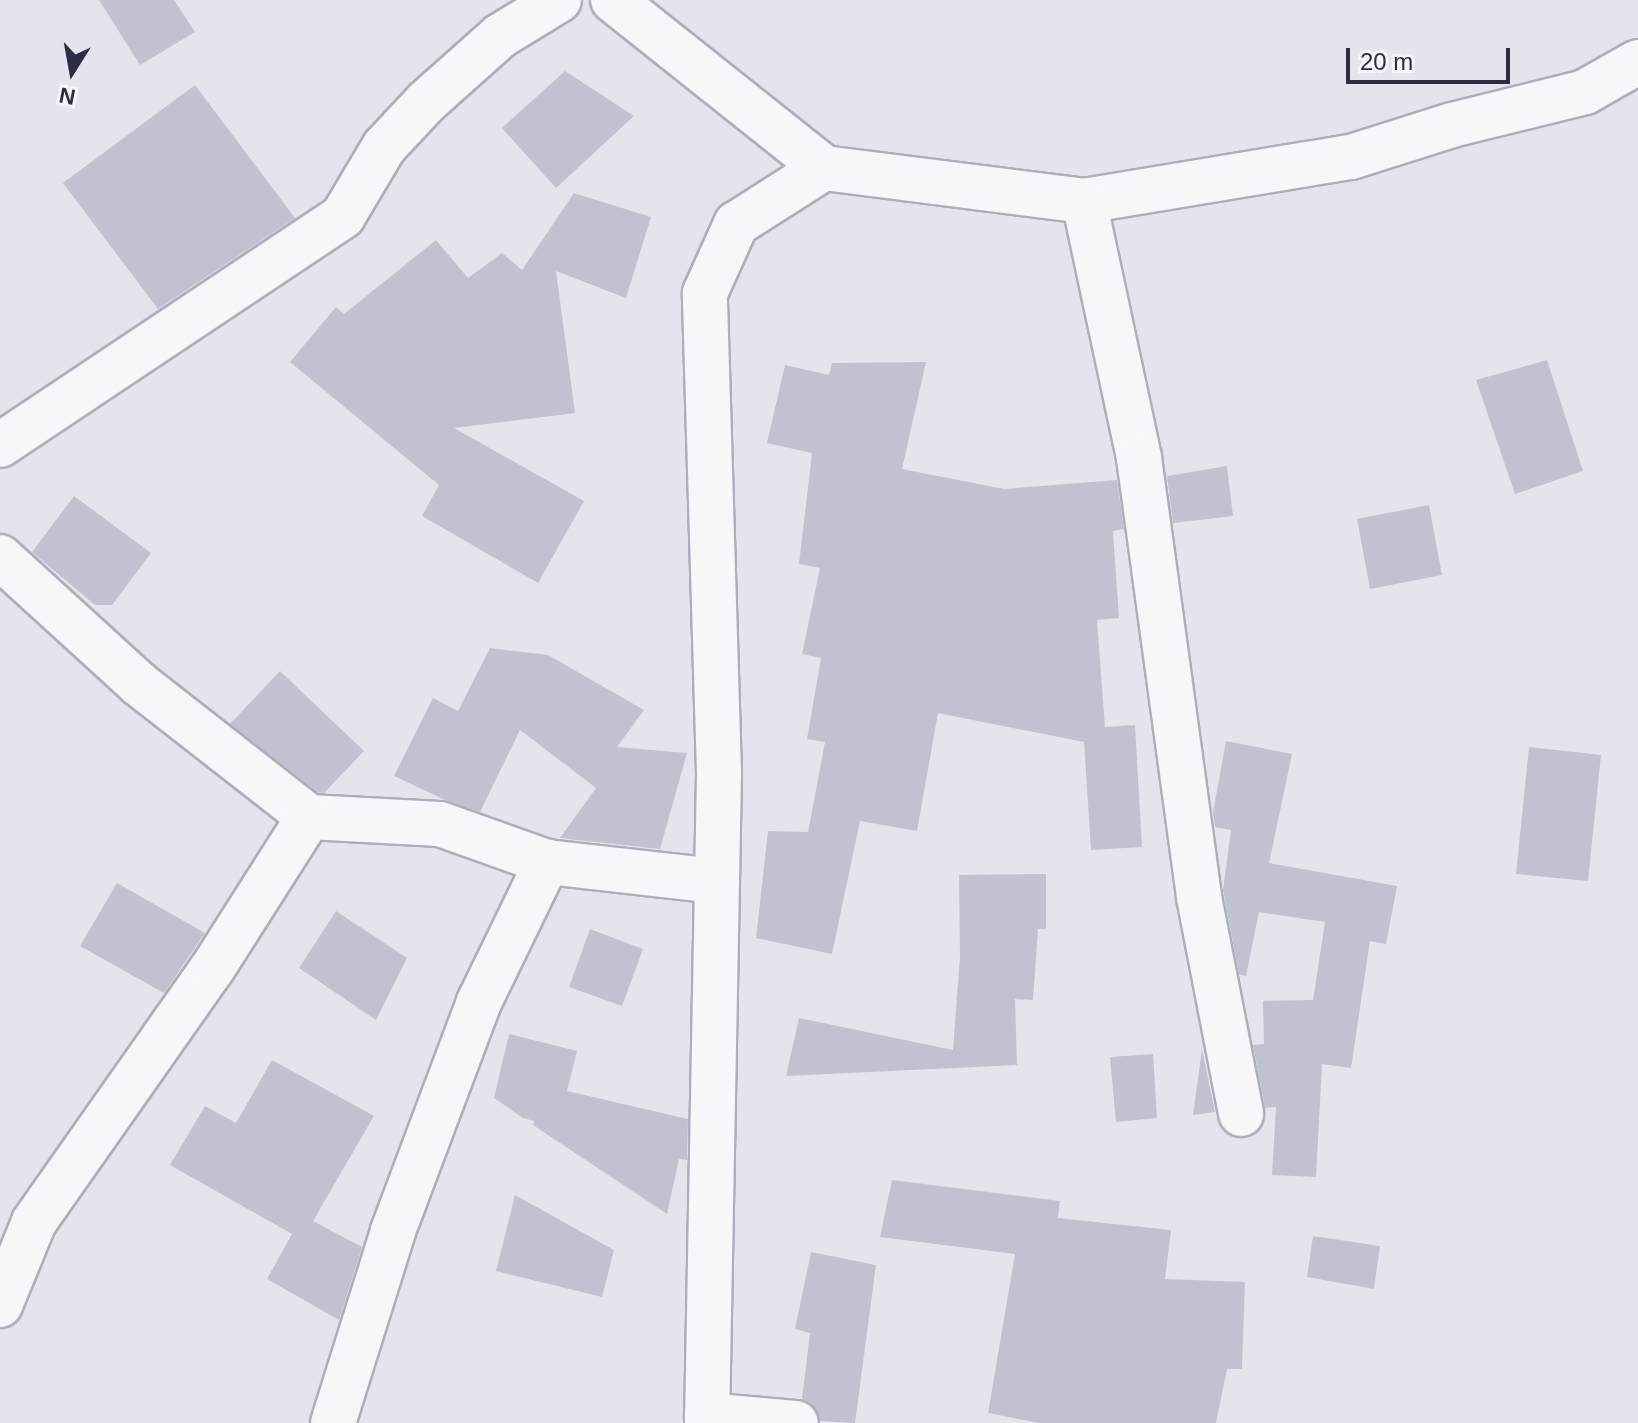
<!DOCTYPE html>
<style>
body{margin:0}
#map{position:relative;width:1638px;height:1423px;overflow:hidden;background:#e4e5ec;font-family:Arial,sans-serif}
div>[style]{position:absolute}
.building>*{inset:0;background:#c1c2cf}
.roads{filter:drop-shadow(2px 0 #acaeba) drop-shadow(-2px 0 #acaeba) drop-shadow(0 2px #acaeba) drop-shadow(0 -2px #acaeba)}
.minor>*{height:44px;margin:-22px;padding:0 22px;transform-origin:22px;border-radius:22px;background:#f7f7fa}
span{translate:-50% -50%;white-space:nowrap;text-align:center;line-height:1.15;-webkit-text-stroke:8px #f4f5f9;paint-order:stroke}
.north{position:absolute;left:32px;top:32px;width:80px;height:80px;-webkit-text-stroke:6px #f4f5f9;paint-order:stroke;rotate:191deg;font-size:22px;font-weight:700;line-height:32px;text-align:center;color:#2b2d45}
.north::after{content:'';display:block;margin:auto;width:28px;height:36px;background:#2b2d45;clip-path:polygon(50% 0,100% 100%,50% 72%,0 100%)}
.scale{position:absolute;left:1346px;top:48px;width:164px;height:36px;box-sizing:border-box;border:4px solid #2b2d45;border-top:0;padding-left:10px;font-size:24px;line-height:28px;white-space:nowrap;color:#2b2d45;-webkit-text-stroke:6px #f4f5f9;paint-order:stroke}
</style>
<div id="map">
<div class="building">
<i style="clip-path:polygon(99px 0,174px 0,195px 32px,140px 65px)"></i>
<i style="clip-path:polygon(565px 71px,634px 116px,556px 188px,502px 128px)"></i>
<i style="clip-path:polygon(195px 85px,295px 218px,158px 309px,63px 183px)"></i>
<i style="clip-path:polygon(574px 193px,651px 217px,626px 298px,556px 271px,575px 413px,454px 428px,584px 501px,538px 583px,422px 516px,439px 485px,290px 362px,336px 307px,344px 314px,436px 240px,468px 278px,502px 253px,522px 270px)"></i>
<i style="clip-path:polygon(1547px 360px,1583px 471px,1515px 494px,1476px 380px)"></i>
<i style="clip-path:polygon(926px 362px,902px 469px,1004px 489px,1117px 480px,1124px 529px,1113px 531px,1119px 618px,1097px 620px,1105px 727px,1135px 725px,1142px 847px,1091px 850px,1084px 742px,938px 713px,917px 831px,860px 821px,832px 954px,756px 938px,768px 831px,808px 832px,825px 742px,807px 739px,821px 658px,802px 654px,820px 568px,799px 564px,812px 453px,767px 443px,785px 365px,829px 375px,832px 363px)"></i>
<i style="clip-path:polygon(1227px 466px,1233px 516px,1173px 523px,1167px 476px)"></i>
<i style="clip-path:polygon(74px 496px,151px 553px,112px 605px,95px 605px,32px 552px)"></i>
<i style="clip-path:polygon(1429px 505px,1442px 575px,1370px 589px,1357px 519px)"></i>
<i style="clip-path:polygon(490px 648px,548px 655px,644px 710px,617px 747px,687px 753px,660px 849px,560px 838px,596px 788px,520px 730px,480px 812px,443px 799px,394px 776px,433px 698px,458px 711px)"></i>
<i style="clip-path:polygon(280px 671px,364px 751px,324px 793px,318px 792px,230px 724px)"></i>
<i style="clip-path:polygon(1226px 741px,1292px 754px,1269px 863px,1397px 886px,1386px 944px,1370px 941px,1351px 1068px,1322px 1064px,1316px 1177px,1272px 1175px,1276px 1107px,1265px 1108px,1253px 1045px,1264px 1044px,1263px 1001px,1313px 1000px,1325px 922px,1259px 912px,1246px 976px,1239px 974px,1223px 890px,1231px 830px,1215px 827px,1213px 812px)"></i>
<i style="clip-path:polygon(1529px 747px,1601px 755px,1588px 881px,1516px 874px)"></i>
<i style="clip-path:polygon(1046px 874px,1046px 929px,1038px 929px,1033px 1000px,1015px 999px,1017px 1065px,786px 1076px,799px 1018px,953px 1050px,960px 957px,959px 875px)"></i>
<i style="clip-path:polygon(117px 883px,205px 933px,164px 993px,80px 946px)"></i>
<i style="clip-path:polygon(336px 911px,407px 958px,376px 1020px,299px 968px)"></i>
<i style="clip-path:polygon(590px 929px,643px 949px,622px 1006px,569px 987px)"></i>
<i style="clip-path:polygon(509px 1034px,577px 1051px,567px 1091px,688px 1119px,687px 1160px,679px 1159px,667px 1214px,533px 1125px,534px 1121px,523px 1118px,494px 1098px)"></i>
<i style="clip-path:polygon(1202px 1049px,1215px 1112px,1193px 1115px)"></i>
<i style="clip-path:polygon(1153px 1054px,1157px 1118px,1116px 1122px,1110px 1057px)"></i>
<i style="clip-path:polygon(272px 1060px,374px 1116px,313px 1221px,362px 1247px,339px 1320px,267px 1279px,292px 1234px,170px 1165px,205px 1106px,236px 1123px)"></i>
<i style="clip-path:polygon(892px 1180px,1060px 1201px,1058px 1218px,1171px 1230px,1165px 1279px,1245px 1282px,1242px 1369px,1227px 1369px,1216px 1423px,1039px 1423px,988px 1413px,1015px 1254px,880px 1237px)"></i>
<i style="clip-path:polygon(515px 1195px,614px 1250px,602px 1297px,496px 1271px)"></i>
<i style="clip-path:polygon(1313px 1236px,1380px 1246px,1374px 1289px,1307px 1277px)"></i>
<i style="clip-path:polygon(811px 1252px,876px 1265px,855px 1423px,820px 1421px,811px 1403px,802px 1399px,810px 1333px,795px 1329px)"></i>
</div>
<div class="roads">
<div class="minor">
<i style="left:613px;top:0;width:270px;rotate:38.5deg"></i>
<i style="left:824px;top:168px;width:262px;rotate:7.2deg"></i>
<i style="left:1084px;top:201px;width:271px;rotate:-9.4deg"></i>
<i style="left:1351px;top:157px;width:106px;rotate:-17.6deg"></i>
<i style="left:1452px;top:125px;width:137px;rotate:-13.9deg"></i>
<i style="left:1585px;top:92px;width:61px;rotate:-29.5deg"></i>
<i style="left:1084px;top:201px;width:263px;rotate:77.9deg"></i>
<i style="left:1139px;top:458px;width:443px;rotate:82.2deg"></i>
<i style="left:1199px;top:897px;width:221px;rotate:79deg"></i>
<i style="left:0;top:445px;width:412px;rotate:-33.7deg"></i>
<i style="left:343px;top:216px;width:80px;rotate:-59.3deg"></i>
<i style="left:384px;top:147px;width:62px;rotate:-47deg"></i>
<i style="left:426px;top:102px;width:99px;rotate:-41.7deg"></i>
<i style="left:500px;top:36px;width:69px;rotate:-31.4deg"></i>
<i style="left:0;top:557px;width:188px;rotate:42.4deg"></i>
<i style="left:139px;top:684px;width:216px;rotate:38deg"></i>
<i style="left:309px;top:817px;width:131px;rotate:3.1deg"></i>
<i style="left:440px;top:824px;width:114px;rotate:19.6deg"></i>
<i style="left:547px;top:862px;width:171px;rotate:6.4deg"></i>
<i style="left:0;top:1305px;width:90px;rotate:-67.7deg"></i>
<i style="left:34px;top:1222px;width:309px;rotate:-54.9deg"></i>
<i style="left:212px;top:969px;width:180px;rotate:-57.5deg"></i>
<i style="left:707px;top:1415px;width:89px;rotate:5.1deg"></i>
<i style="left:333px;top:1423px;width:201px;rotate:-72.6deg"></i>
<i style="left:393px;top:1231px;width:245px;rotate:-69.4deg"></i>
<i style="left:479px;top:1002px;width:156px;rotate:-64.1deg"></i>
<i style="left:707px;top:1423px;width:650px;rotate:-88.94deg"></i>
<i style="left:719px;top:773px;width:480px;rotate:-91.7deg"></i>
<i style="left:705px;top:293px;width:76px;rotate:-65.8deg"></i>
<i style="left:736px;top:224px;width:104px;rotate:-32.5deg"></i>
</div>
</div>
<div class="north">N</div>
<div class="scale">20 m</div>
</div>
